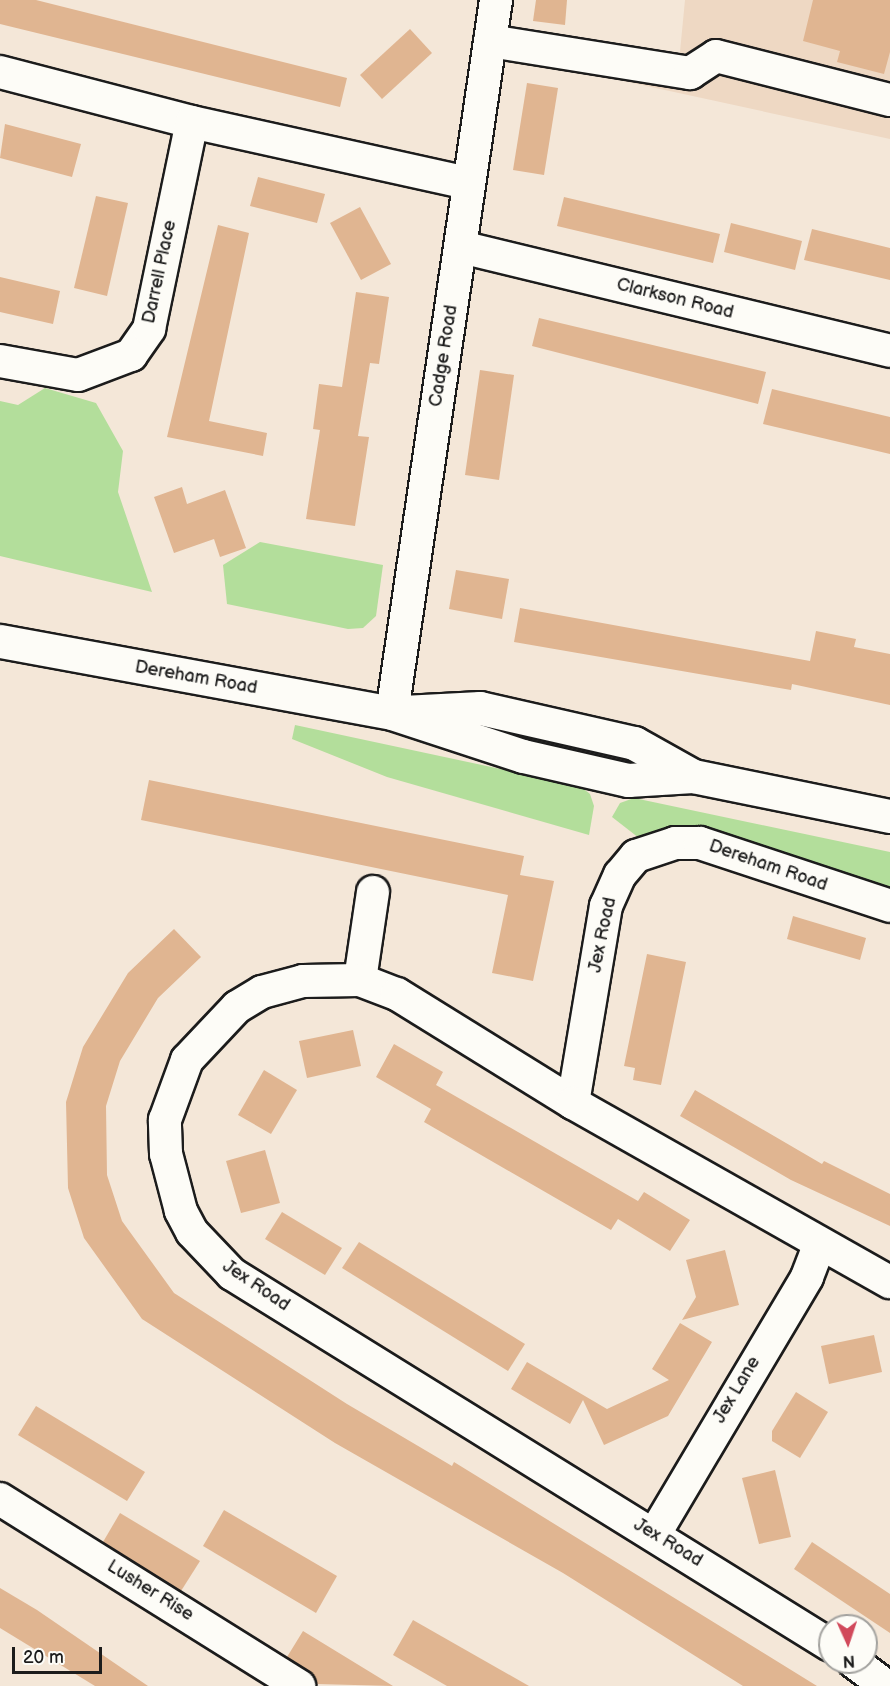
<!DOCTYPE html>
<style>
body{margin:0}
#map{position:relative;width:890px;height:1686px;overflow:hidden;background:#f4e7d8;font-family:"Balsamiq Sans",sans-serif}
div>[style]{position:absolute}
.built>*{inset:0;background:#eed8c3}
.green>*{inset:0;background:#b3de9b}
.building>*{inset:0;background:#e0b591}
.roads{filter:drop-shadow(2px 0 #1c1c1c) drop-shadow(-2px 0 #1c1c1c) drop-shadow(0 2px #1c1c1c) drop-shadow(0 -2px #1c1c1c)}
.minor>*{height:32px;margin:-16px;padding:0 16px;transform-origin:16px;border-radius:16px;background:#fdfcf7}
.highway>*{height:33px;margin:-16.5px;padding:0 16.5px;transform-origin:16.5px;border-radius:16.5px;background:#fdfcf7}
span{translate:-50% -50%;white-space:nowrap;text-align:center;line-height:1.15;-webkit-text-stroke:4.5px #fdfcf7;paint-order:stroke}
.street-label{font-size:18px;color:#1c1c1c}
.north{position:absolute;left:818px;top:1614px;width:60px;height:60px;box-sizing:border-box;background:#fdfcf7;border:2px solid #a3a29f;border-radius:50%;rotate:177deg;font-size:16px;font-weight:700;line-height:24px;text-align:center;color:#1c1c1c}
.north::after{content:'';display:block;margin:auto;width:21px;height:27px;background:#d1495b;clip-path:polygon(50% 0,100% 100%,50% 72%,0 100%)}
.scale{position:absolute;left:12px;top:1647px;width:90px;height:27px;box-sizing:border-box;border:3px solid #1c1c1c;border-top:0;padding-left:8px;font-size:18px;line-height:21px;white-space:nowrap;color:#1c1c1c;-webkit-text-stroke:4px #fdfcf7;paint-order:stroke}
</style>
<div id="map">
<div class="built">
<i style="clip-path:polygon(685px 0,890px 0,890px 139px,536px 62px,679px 62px)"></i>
</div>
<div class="green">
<i style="clip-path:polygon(45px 388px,96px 403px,123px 451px,118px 492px,152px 592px,0 556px,0 401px,18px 405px)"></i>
<i style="clip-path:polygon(260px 542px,383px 565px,376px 616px,363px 628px,348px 629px,227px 604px,223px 565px)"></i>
<i style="clip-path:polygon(295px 725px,580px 786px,590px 794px,594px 806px,589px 835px,387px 777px,292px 739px)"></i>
<i style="clip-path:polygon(634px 798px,890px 852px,890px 894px,639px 838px,612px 817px,620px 803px)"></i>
</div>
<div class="building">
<i style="clip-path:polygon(0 0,36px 0,347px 78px,340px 107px,0 24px)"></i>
<i style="clip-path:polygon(536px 0,567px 0,565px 25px,533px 21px)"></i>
<i style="clip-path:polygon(813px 0,890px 0,890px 52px,884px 74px,837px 62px,840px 51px,803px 41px)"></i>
<i style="clip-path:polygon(410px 29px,432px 53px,382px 99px,360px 75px)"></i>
<i style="clip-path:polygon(527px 83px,558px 88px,544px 175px,513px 170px)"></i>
<i style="clip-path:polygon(5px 124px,81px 144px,72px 177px,0 158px)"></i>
<i style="clip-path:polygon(258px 177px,325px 194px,317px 223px,250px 206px)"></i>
<i style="clip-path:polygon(96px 196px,128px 203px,107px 296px,74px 288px)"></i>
<i style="clip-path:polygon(564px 197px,720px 234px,713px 263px,557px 226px)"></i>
<i style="clip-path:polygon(360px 207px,391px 264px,361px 280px,330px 223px)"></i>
<i style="clip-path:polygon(731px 223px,802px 241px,795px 270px,724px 252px)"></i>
<i style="clip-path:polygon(218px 225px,249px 233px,209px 421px,267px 433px,263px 456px,167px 437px)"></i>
<i style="clip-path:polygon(812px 229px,890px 248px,890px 280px,804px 260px)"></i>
<i style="clip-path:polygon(0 277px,60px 291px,53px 324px,0 312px)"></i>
<i style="clip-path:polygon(356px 292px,389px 297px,379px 364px,370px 363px,358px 436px,369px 437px,355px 526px,306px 519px,320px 430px,313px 429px,319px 384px,342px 387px)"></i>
<i style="clip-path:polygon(539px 318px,766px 372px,758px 404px,532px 346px)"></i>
<i style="clip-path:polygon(480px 370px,514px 375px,499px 480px,465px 475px)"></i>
<i style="clip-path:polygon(772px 389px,890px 417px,890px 454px,763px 424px)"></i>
<i style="clip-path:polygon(182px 487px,187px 504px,225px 490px,246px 548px,220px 557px,214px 539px,174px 553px,154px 497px)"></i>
<i style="clip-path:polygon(456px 570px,509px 579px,502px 619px,449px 609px)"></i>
<i style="clip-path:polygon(520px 608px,810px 661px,816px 631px,856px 639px,854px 647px,890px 654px,890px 705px,792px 684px,791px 690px,514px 642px)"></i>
<i style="clip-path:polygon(149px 780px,524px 856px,520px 875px,554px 881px,533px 981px,492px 973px,508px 895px,141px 820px)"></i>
<i style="clip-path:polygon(793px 916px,866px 938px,860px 960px,787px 939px)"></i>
<i style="clip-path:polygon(174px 929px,201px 957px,158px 998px,120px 1061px,106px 1106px,107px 1175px,122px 1221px,174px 1293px,347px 1404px,452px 1466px,454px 1462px,817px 1686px,743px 1686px,563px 1573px,335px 1443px,142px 1319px,84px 1238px,68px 1188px,66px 1102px,83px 1047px,128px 973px)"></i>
<i style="clip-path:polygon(647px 954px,686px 962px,661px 1085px,633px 1080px,635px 1068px,624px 1066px)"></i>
<i style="clip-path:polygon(353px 1030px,361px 1066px,307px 1078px,299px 1041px)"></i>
<i style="clip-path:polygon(394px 1044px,443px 1072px,436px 1085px,638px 1201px,644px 1192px,690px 1220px,670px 1251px,618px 1219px,611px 1230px,424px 1122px,431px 1109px,376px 1077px)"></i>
<i style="clip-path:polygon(264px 1070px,297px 1090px,271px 1134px,238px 1115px)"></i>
<i style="clip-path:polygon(695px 1090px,822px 1164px,824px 1161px,890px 1194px,890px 1226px,791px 1180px,680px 1116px)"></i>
<i style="clip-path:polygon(265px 1150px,280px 1203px,241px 1213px,226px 1161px)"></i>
<i style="clip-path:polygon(282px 1212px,342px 1248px,325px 1275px,265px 1239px)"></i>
<i style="clip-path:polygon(359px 1242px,525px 1344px,508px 1371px,342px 1268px)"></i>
<i style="clip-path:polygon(725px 1250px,739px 1305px,682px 1320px,696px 1297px,686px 1260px)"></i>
<i style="clip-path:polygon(680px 1323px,712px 1342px,668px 1416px,604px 1445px,583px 1400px,570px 1424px,511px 1389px,527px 1362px,607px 1409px,669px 1380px,652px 1369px)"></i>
<i style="clip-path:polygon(874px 1335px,882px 1372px,829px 1384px,821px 1346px)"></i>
<i style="clip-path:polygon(796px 1392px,828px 1412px,800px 1458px,772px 1441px,772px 1431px)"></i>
<i style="clip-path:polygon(36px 1406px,145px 1472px,127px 1501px,18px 1435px)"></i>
<i style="clip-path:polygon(775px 1470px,791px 1537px,759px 1544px,742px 1478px)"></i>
<i style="clip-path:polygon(224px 1510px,337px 1576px,316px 1613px,203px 1546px)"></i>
<i style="clip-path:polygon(120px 1513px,200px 1561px,181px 1591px,103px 1542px)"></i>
<i style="clip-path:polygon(812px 1542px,890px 1594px,890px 1633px,794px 1569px)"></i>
<i style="clip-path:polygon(0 1588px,37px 1610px,148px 1686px,95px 1686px,0 1628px)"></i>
<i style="clip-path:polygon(413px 1620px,529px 1686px,447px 1686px,393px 1655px)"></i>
<i style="clip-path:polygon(303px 1631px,393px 1686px,316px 1684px,309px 1671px,287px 1657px)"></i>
</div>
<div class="roads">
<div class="minor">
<i style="left:490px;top:41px;width:203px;rotate:9.1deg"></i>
<i style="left:690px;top:73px;width:31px;rotate:-33deg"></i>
<i style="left:716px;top:56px;width:179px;rotate:14.2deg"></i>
<i style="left:0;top:72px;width:198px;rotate:14.6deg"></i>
<i style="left:192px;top:122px;width:283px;rotate:12.5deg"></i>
<i style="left:461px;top:247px;width:441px;rotate:13.6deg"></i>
<i style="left:0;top:361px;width:79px;rotate:10.2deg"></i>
<i style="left:78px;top:375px;width:57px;rotate:-20.7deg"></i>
<i style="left:131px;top:355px;width:32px;rotate:-55deg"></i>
<i style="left:149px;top:329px;width:211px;rotate:-78.3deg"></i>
<i style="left:392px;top:713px;width:721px;rotate:-81.7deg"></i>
<i style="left:360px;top:980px;width:89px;rotate:-81.6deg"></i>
<i style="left:573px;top:1103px;width:200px;rotate:-80.5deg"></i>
<i style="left:606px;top:906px;width:34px;rotate:-66deg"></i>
<i style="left:620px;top:875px;width:25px;rotate:-50deg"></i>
<i style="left:636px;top:856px;width:41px;rotate:-18.4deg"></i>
<i style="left:675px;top:843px;width:25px"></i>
<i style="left:700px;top:843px;width:200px;rotate:18.3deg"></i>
<i style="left:0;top:1499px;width:353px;rotate:32deg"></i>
<i style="left:654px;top:1535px;width:300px;rotate:-59.3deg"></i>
<i style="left:807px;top:1277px;width:34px;rotate:-69deg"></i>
<i style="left:830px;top:1645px;width:704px;rotate:-148.18deg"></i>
<i style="left:232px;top:1274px;width:58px;rotate:-133.6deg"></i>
<i style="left:192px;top:1232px;width:24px;rotate:-118deg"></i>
<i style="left:181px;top:1211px;width:59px;rotate:-104.7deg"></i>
<i style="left:166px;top:1154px;width:34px;rotate:-92deg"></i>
<i style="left:165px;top:1120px;width:64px;rotate:-69.9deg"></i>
<i style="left:187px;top:1060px;width:73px;rotate:-46.7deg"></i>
<i style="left:237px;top:1007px;width:29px;rotate:-31deg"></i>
<i style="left:262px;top:992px;width:42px;rotate:-15deg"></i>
<i style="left:303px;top:981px;width:57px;rotate:-1deg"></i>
<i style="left:360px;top:980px;width:40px;rotate:21deg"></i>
<i style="left:397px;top:994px;width:207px;rotate:31.8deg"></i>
<i style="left:573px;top:1103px;width:364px;rotate:29.5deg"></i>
<i style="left:854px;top:1662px;width:40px;rotate:37deg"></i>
</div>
<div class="highway">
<i style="left:0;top:641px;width:399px;rotate:10.4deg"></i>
<i style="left:392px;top:713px;width:138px;rotate:18.2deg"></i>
<i style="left:523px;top:756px;width:108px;rotate:12.9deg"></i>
<i style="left:628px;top:780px;width:65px;rotate:-3.5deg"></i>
<i style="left:693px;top:776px;width:201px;rotate:11.5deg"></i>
<i style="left:403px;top:712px;width:77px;rotate:-3deg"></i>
<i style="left:480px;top:708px;width:158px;rotate:12.8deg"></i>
<i style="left:634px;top:743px;width:68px;rotate:29.2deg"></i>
</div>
</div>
<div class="street-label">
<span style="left:160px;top:272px;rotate:-78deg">Darrell Place</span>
<span style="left:675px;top:299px;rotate:14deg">Clarkson Road</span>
<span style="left:444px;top:356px;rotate:-81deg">Cadge Road</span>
<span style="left:196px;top:678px;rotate:10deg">Dereham Road</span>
<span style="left:768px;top:866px;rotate:19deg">Dereham Road</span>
<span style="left:603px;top:935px;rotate:-78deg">Jex Road</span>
<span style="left:256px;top:1286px;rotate:34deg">Jex Road</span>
<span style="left:737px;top:1390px;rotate:-59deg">Jex Lane</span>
<span style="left:668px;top:1543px;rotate:31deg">Jex Road</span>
<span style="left:150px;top:1591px;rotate:32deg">Lusher Rise</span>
</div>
<div class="north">N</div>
<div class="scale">20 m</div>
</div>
